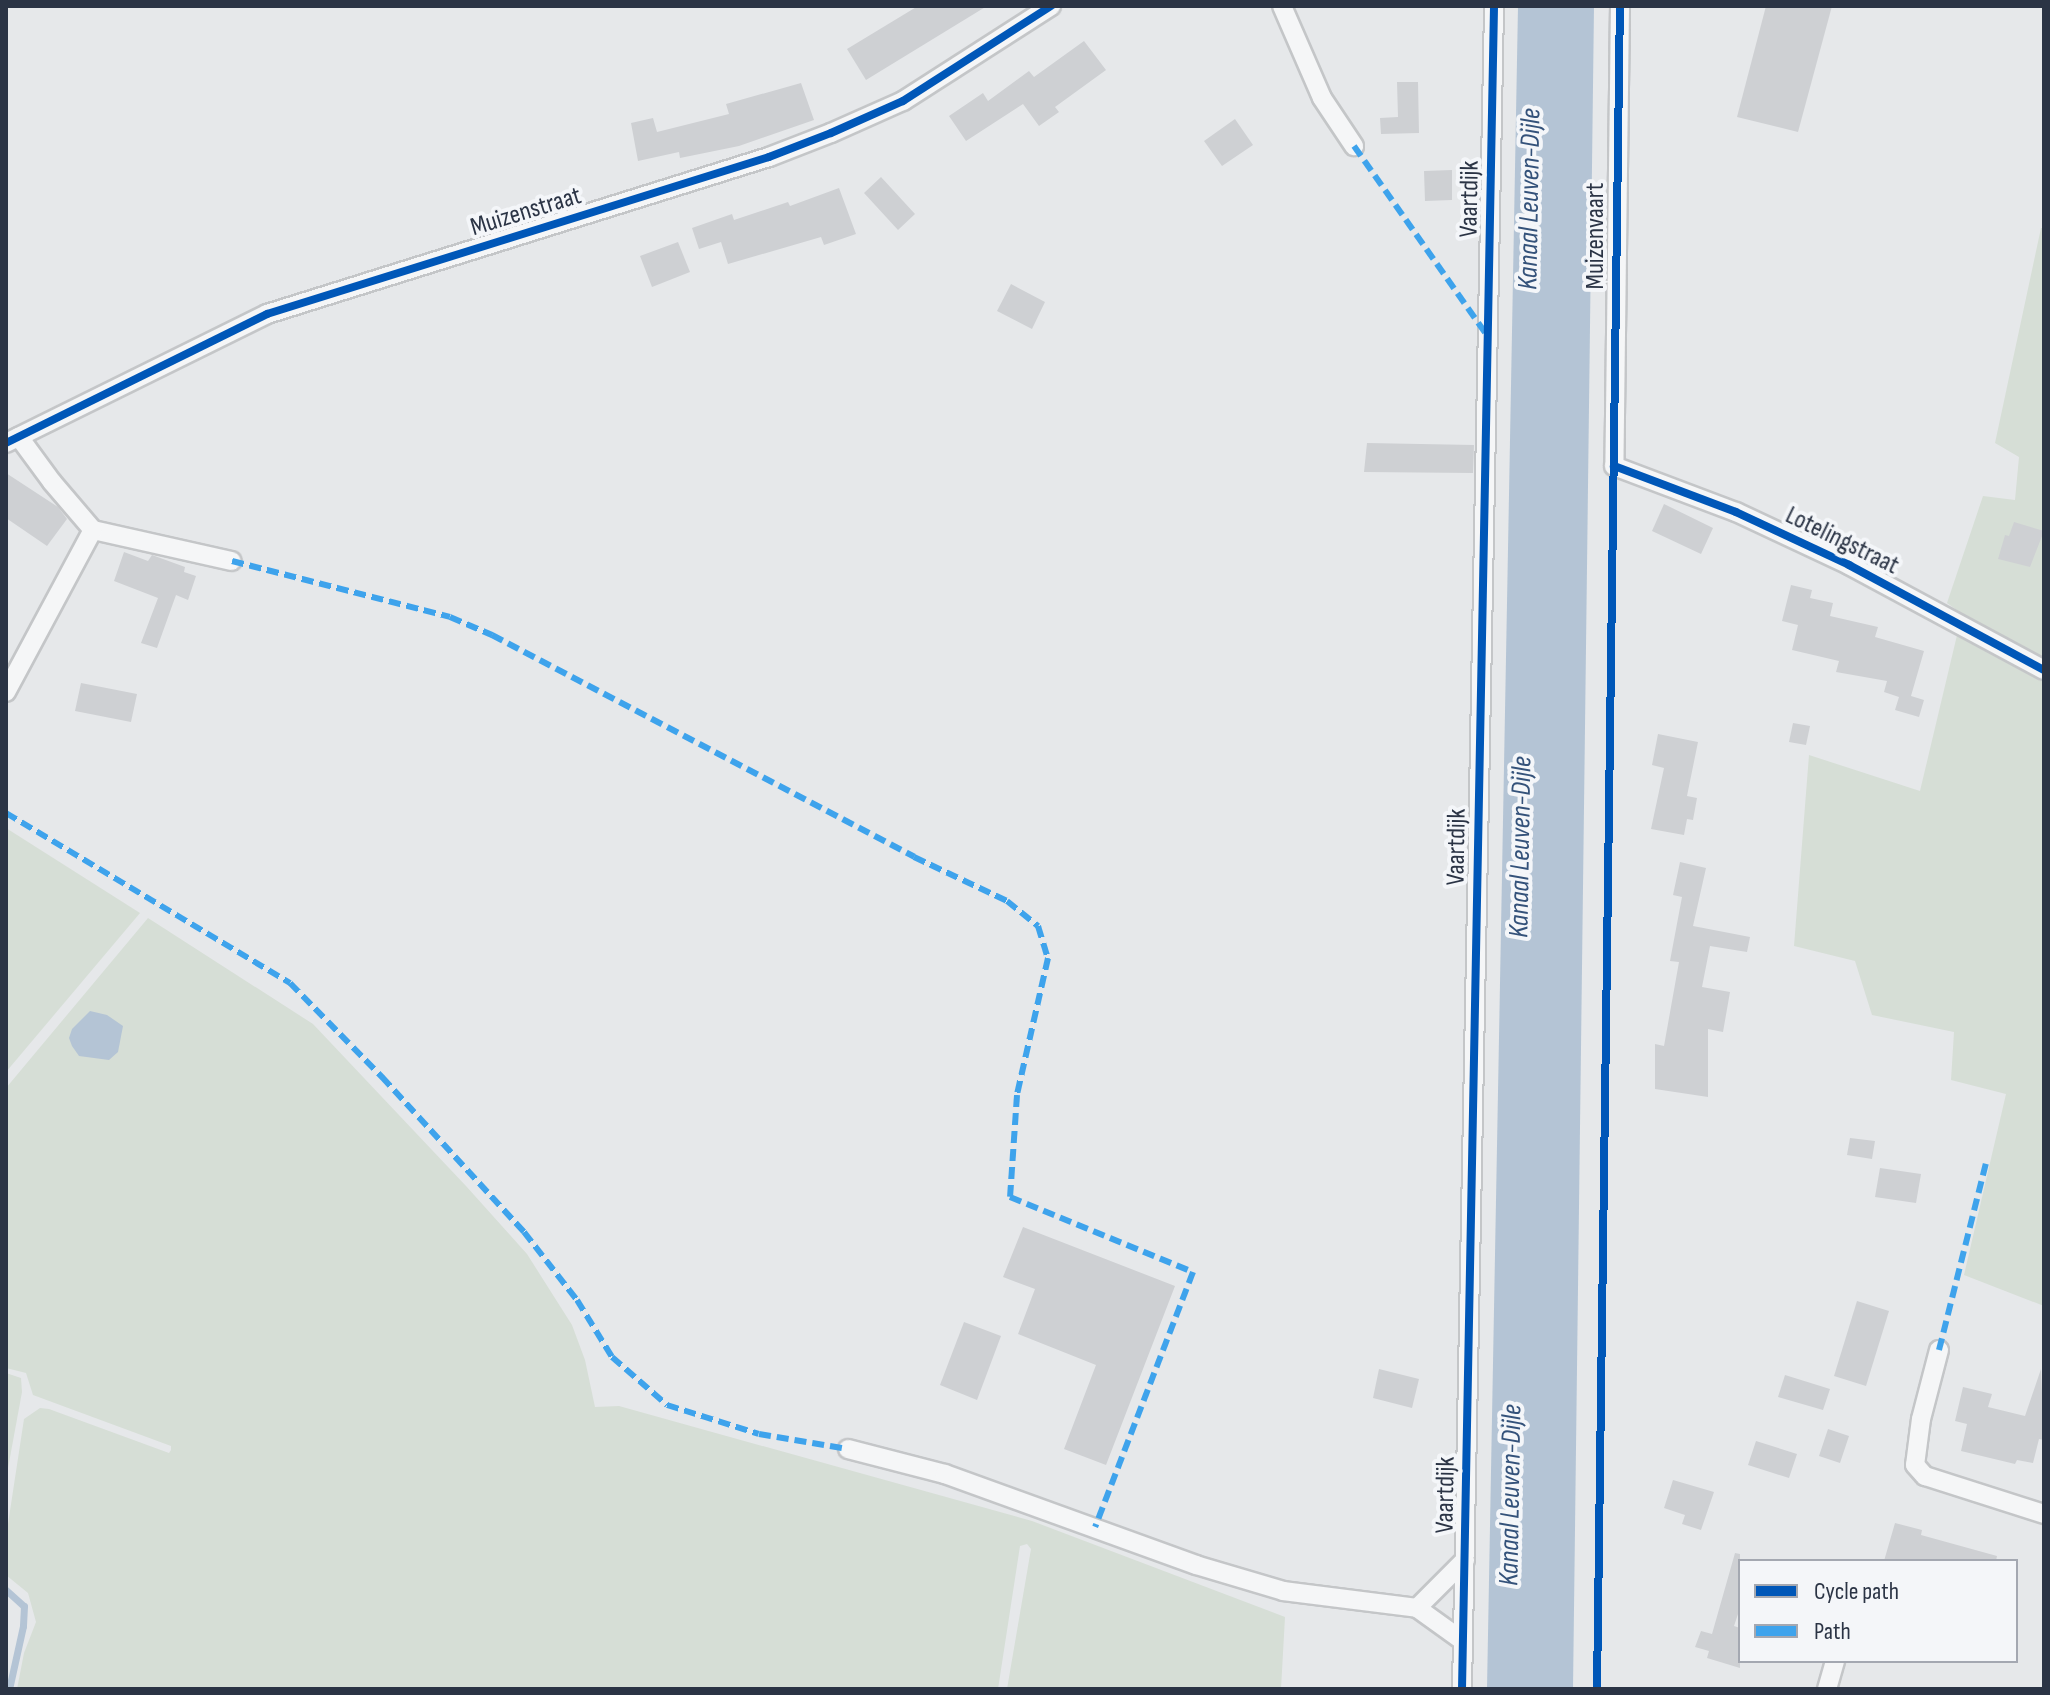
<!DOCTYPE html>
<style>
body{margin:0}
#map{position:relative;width:2050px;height:1695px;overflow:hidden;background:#e6e8ea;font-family:"Sofia Sans Condensed",sans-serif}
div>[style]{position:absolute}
.green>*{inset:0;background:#d6ded6}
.water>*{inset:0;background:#b4c4d5}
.stream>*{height:7px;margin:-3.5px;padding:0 3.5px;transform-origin:3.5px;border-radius:3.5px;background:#b4c4d5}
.building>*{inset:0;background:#ced0d3}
.roads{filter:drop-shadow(2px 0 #c4c6c8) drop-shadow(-2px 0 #c4c6c8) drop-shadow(0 2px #c4c6c8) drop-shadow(0 -2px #c4c6c8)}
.street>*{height:18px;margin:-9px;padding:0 9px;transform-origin:9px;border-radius:9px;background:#f5f6f7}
.quiet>*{height:6px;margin-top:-3px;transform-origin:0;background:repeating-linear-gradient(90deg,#3ea3ec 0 12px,transparent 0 18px)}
.cycleway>*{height:8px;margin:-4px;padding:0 4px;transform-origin:4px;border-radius:4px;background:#0057b8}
span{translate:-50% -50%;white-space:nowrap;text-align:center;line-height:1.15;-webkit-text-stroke:8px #f4f6f9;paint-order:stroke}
.street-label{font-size:26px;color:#2b3445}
.water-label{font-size:28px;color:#34527a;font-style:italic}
.frame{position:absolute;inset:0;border:8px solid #2b3445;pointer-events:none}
.legend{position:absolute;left:1738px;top:1559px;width:280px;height:104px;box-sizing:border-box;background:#f4f6f9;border:2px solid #a4a8b1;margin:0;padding:10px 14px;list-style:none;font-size:24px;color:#2b3445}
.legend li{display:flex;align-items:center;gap:16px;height:40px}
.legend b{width:40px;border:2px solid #a4a8b1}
</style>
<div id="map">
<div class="green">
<i style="clip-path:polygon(2041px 228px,2044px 228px,2044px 665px,2006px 646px,1947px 603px,1983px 496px,2015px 500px,2019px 457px,1995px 443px)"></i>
<i style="clip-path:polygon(1958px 631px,2044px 676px,2044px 1306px,1964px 1275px,2006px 1094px,1951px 1080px,1954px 1032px,1872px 1015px,1855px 961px,1794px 946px,1809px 755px,1920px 791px)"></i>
<i style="clip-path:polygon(6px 828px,140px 913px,6px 1072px)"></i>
<i style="clip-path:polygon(148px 918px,313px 1024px,466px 1186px,527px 1254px,572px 1325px,585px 1360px,595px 1407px,619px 1406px,1032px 1521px,1285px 1617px,1281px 1689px,1007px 1689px,1031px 1549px,1027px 1544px,1020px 1546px,998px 1689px,17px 1689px,24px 1653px,36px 1622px,28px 1593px,6px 1575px,6px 1537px,24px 1419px,40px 1408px,49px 1409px,169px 1453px,171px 1450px,171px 1446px,33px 1395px,26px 1373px,6px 1368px,6px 1088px)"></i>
<i style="clip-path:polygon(6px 1373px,21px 1378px,22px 1392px,6px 1479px)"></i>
</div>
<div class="water">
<i style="clip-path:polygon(1518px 6px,1594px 6px,1573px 1689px,1487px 1689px)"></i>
<i style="clip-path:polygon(90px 1011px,107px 1015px,123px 1026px,118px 1052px,109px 1060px,79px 1056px,72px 1046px,69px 1038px,72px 1029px)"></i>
</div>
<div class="stream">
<i style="left:6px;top:1590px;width:24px;rotate:42deg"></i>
<i style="left:24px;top:1606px;width:20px;rotate:93deg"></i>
<i style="left:23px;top:1626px;width:65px;rotate:102.5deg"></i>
</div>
<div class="building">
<i style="clip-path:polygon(918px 6px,987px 6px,866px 80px,847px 49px)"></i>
<i style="clip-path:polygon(1766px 6px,1832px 6px,1798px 132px,1737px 117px)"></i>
<i style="clip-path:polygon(1084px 41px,1106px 70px,1055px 107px,1059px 112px,1039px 126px,1023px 104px,966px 141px,949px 116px,983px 93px,988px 101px,1029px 71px,1034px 77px)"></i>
<i style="clip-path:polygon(1397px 82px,1418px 82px,1419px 133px,1381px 134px,1380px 118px,1398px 117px)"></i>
<i style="clip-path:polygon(801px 83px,814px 120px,739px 146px,680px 158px,679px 152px,638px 161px,631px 123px,653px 118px,657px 132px,729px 114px,726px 104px)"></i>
<i style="clip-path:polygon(1235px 119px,1253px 145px,1222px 166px,1204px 141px)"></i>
<i style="clip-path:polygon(1452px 170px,1452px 200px,1425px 201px,1424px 171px)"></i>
<i style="clip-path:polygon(881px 177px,915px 214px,898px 230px,864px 193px)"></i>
<i style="clip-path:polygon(839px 188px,856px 234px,824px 245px,821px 237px,728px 264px,721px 242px,699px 249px,692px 228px,732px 214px,734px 220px,788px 202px,790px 206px)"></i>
<i style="clip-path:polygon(678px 242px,690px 272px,652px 287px,640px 256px)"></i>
<i style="clip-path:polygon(1011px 284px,1045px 302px,1032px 329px,997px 311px)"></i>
<i style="clip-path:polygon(1367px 443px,1474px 445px,1473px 473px,1364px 472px)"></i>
<i style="clip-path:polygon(6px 473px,58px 507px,67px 519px,47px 546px,6px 518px)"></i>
<i style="clip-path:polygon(1664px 504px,1713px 528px,1701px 554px,1652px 531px)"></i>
<i style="clip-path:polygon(2014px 522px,2044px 531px,2030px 567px,1998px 559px,2005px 535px,2009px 536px)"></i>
<i style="clip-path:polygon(124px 552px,148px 561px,152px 555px,185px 567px,184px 572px,196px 576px,188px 600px,176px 595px,157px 648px,141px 643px,158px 598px,114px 581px)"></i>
<i style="clip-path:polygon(1791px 585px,1812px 590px,1810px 598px,1833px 603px,1830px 616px,1878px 627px,1875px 637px,1924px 651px,1911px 696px,1924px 700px,1919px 717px,1895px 710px,1899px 697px,1884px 692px,1887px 681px,1836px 672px,1839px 661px,1792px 650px,1798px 625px,1782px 621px)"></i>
<i style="clip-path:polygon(81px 683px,137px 694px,131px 722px,75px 711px)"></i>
<i style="clip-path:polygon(1793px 723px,1810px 726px,1806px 745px,1789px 742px)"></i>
<i style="clip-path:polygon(1658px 734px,1698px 742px,1687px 796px,1697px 798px,1693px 820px,1687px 819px,1684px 835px,1651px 829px,1664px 768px,1652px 765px)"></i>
<i style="clip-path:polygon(1680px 862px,1706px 868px,1693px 926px,1750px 937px,1747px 952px,1710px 946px,1702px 987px,1730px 992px,1723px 1032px,1708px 1029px,1708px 1097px,1655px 1089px,1655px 1044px,1664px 1046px,1679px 962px,1670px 961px,1682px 897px,1673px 895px)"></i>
<i style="clip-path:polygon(1850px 1138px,1875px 1141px,1872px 1159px,1847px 1155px)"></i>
<i style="clip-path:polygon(1880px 1168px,1921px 1174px,1916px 1203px,1875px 1197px)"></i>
<i style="clip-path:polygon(1023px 1227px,1175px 1286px,1106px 1465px,1064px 1449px,1096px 1365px,1018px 1334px,1035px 1289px,1003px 1277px)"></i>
<i style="clip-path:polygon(1857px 1301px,1889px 1311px,1866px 1386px,1834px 1376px)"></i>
<i style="clip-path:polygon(964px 1322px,1001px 1336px,977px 1400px,940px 1385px)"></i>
<i style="clip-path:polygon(1379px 1369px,1419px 1379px,1412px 1408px,1373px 1398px)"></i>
<i style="clip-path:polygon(2041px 1369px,2044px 1440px,2039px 1439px,2033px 1463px,2017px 1460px,2015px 1464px,1961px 1451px,1967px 1424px,1955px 1421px,1963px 1387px,1992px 1394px,1988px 1407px,2025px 1416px)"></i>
<i style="clip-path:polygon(1785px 1375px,1830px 1389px,1823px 1410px,1778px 1397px)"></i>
<i style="clip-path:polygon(1828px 1429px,1849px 1436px,1840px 1463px,1819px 1456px)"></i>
<i style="clip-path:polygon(1756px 1441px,1797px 1454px,1789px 1478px,1748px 1465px)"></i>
<i style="clip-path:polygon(1673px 1480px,1714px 1492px,1701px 1530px,1682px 1524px,1685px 1515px,1664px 1508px)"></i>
<i style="clip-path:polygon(1895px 1523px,1922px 1530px,1921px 1535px,1997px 1556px,1996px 1561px,1884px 1561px)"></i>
<i style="clip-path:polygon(1735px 1553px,1740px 1554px,1740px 1608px,1734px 1626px,1740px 1628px,1740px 1668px,1707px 1658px,1709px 1651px,1695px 1647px,1701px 1631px,1712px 1634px)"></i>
</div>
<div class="roads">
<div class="street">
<i style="left:1282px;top:6px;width:100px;rotate:66.5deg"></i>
<i style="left:1322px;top:98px;width:58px;rotate:56.3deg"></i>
<i style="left:1620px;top:6px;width:460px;rotate:90.7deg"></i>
<i style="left:1614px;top:466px;width:130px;rotate:20.7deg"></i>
<i style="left:1736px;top:512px;width:125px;rotate:25.1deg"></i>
<i style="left:1849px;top:565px;width:221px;rotate:28.3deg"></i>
<i style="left:6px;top:443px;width:291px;rotate:-26.3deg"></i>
<i style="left:267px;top:314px;width:526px;rotate:-17.37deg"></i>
<i style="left:769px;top:157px;width:66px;rotate:-21.2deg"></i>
<i style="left:831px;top:133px;width:79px;rotate:-24deg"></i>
<i style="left:903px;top:101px;width:176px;rotate:-32.7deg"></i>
<i style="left:93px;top:530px;width:142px;rotate:12.6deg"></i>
<i style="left:6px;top:692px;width:184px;rotate:-61.8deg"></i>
<i style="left:93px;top:530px;width:63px;rotate:-130.5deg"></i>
<i style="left:52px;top:482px;width:56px;rotate:-126.3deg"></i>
<i style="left:1939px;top:1350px;width:71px;rotate:104.6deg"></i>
<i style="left:1921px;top:1419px;width:46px;rotate:97.4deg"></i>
<i style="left:1915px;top:1465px;width:15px;rotate:48deg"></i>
<i style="left:1925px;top:1476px;width:125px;rotate:17.7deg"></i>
<i style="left:848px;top:1449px;width:100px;rotate:14.5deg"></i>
<i style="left:945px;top:1474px;width:267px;rotate:19.9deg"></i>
<i style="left:1196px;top:1565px;width:91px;rotate:16.6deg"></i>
<i style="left:1283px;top:1591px;width:135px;rotate:7.2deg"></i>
<i style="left:1463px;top:1641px;width:57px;rotate:-144.3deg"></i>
<i style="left:1417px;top:1608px;width:68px;rotate:-45deg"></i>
<i style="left:1462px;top:1689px;width:1683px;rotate:-88.91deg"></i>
<i style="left:1827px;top:1689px;width:29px;rotate:-74deg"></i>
</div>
</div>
<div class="quiet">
<i style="left:1354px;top:146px;width:230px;rotate:54.9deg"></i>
<i style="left:232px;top:561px;width:225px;rotate:14.4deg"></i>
<i style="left:450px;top:617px;width:46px;rotate:23.2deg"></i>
<i style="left:492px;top:635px;width:477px;rotate:27.7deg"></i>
<i style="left:914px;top:857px;width:103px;rotate:25.3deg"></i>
<i style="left:1007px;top:901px;width:40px;rotate:39deg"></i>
<i style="left:1038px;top:926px;width:34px;rotate:73deg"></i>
<i style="left:1048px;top:958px;width:140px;rotate:102.8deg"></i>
<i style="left:1017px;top:1095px;width:102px;rotate:93.9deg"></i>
<i style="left:1010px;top:1197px;width:198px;rotate:22.3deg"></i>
<i style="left:1193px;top:1272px;width:273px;rotate:111deg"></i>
<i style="left:6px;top:813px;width:331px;rotate:30.9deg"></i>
<i style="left:290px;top:983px;width:132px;rotate:45.6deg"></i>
<i style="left:382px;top:1077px;width:210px;rotate:47.5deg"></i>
<i style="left:524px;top:1232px;width:86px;rotate:52.1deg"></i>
<i style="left:577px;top:1300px;width:67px;rotate:58.4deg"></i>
<i style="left:612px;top:1357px;width:73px;rotate:41.1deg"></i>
<i style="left:667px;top:1405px;width:96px;rotate:17.5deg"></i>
<i style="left:759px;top:1434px;width:90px;rotate:9.6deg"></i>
<i style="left:1939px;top:1350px;width:197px;rotate:-75.9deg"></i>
</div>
<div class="cycleway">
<i style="left:6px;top:443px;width:291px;rotate:-26.3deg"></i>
<i style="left:267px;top:314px;width:526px;rotate:-17.37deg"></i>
<i style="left:769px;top:157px;width:66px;rotate:-21.2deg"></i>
<i style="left:831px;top:133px;width:79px;rotate:-24deg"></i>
<i style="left:903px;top:101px;width:176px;rotate:-32.7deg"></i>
<i style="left:1614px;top:466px;width:130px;rotate:20.7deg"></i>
<i style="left:1736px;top:512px;width:125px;rotate:25.1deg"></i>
<i style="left:1849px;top:565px;width:221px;rotate:28.3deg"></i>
<i style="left:1462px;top:1689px;width:1683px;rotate:-88.91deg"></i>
<i style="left:1597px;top:1689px;width:1683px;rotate:-89.22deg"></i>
</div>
<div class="street-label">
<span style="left:1470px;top:199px;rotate:-89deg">Vaartdijk</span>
<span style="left:526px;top:212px;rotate:-17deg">Muizenstraat</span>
<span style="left:1596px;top:236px;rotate:-90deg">Muizenvaart</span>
<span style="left:1842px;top:541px;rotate:26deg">Lotelingstraat</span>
<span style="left:1457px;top:847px;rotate:-89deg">Vaartdijk</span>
<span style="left:1446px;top:1495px;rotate:-89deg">Vaartdijk</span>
</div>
<div class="water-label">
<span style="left:1530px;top:199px;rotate:-89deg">Kanaal Leuven-Dijle</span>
<span style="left:1521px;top:847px;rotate:-89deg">Kanaal Leuven-Dijle</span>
<span style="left:1511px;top:1495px;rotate:-89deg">Kanaal Leuven-Dijle</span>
</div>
<div class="frame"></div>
<ul class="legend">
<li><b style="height:10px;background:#0057b8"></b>Cycle path</li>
<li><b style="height:10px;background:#3ea3ec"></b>Path</li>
</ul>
</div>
